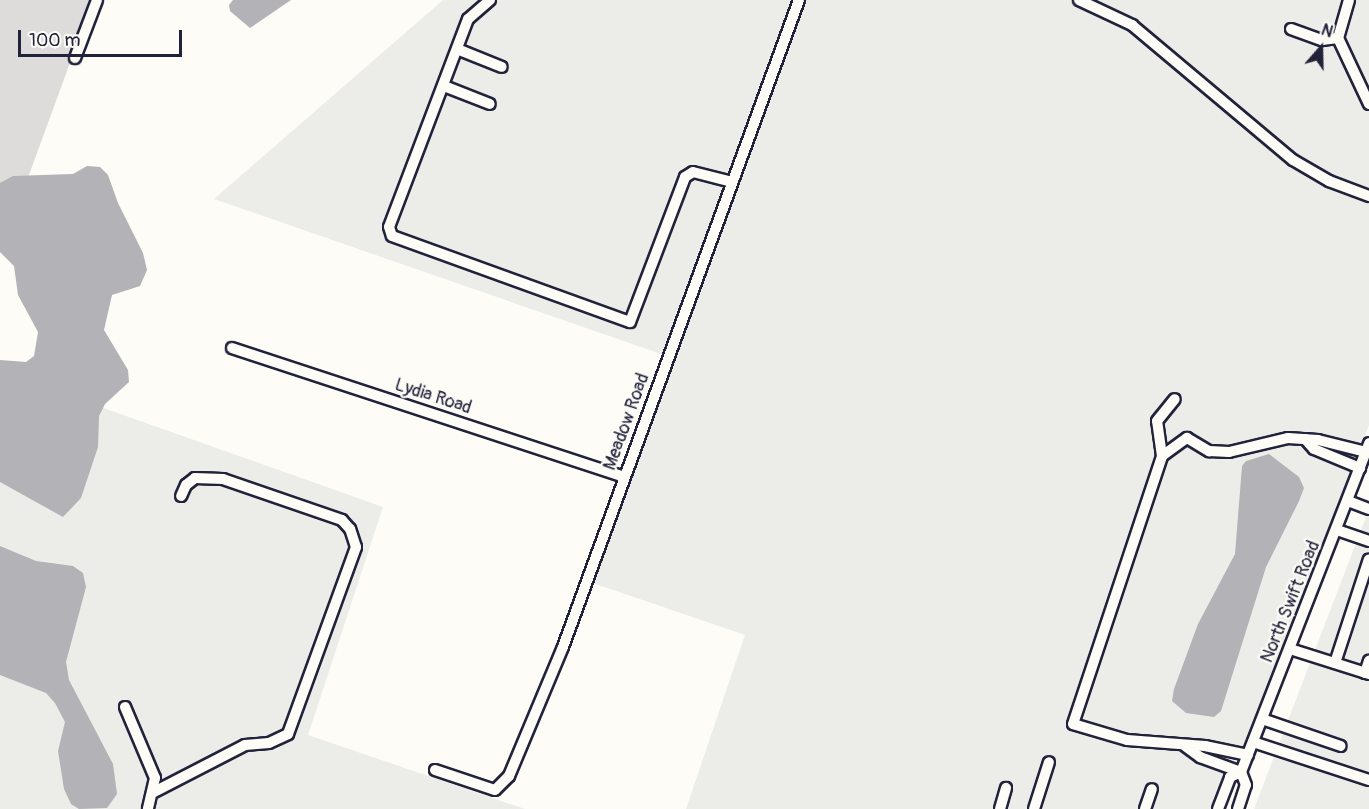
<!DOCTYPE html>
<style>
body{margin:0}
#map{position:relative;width:1369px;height:809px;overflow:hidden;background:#fdfcf7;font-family:Pangolin,sans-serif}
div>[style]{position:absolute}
.built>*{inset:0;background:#ecece9}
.green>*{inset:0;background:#dddcdb}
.water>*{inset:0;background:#b2b2b7}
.roads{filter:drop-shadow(2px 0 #22223b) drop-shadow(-2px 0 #22223b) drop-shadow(0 2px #22223b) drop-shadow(0 -2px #22223b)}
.minor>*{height:10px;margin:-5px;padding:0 5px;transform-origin:5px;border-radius:5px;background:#fdfcf7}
span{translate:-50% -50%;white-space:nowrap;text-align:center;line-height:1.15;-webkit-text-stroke:4.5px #fdfcf7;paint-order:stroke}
.street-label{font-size:18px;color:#22223b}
.north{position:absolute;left:1291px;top:18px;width:60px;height:60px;-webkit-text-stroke:4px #fdfcf7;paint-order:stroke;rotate:20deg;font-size:16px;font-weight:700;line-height:24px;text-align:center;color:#22223b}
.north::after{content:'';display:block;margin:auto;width:21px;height:27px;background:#22223b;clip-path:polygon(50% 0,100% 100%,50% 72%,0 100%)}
.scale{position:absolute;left:18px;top:30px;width:164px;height:27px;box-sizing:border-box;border:3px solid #22223b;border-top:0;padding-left:8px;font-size:18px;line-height:21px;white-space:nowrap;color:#22223b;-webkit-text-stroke:4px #fdfcf7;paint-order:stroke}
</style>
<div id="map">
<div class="built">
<div style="clip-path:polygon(443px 0,1369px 0,1369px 425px,1225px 809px,686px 809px,745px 635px,581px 579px,664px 355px,214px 199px)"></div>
<div style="clip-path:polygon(16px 377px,383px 507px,308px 735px,525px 809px,0 809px,0 392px)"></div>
<div style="clip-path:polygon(1369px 509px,1369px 809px,1254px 809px,1361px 530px)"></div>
</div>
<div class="green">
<div style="clip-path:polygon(0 0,93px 0,0 254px)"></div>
</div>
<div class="water">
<div style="clip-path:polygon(233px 0,291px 0,250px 28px,230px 11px,229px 5px)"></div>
<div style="clip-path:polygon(87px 166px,100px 167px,108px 175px,118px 203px,143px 253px,147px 270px,140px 286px,112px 295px,104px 330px,128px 370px,129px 382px,105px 404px,99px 416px,98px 447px,81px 498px,63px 517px,0 482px,0 360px,26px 362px,34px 356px,38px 332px,18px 295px,14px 266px,0 252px,0 183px,13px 176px,73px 174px)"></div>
<div style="clip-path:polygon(1269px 454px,1299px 477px,1304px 488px,1299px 501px,1266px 567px,1221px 711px,1214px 717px,1186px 713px,1172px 701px,1174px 689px,1198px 624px,1235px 554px,1242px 466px,1246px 461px)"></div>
<div style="clip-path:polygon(0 546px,36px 561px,73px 566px,83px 573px,86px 587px,66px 662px,69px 680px,113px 764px,117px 794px,107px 808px,79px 809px,71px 804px,64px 789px,58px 751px,65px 722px,55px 703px,46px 693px,0 675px)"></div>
</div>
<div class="roads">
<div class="minor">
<div style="left:490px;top:0;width:29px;rotate:139deg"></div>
<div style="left:468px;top:19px;width:222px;rotate:110.8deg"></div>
<div style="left:389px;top:227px;width:9px;rotate:72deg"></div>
<div style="left:392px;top:236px;width:253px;rotate:19.9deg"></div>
<div style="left:630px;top:322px;width:155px;rotate:-69.2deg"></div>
<div style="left:685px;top:177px;width:9px;rotate:-32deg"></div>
<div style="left:693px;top:172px;width:40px;rotate:14.4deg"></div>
<div style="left:1079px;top:0;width:59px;rotate:25.3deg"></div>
<div style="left:1132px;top:25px;width:210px;rotate:40deg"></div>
<div style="left:1293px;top:160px;width:42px;rotate:30.3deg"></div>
<div style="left:1329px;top:181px;width:43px;rotate:20.6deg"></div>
<div style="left:1349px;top:0;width:40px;rotate:106deg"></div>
<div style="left:1338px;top:38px;width:73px;rotate:64.8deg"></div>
<div style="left:1291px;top:29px;width:33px;rotate:20deg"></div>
<div style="left:1322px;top:40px;width:16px;rotate:-7deg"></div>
<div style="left:457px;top:49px;width:48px;rotate:21.8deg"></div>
<div style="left:75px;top:58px;width:62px;rotate:-69.2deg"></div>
<div style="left:444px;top:86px;width:49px;rotate:21.4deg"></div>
<div style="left:232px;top:348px;width:413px;rotate:18.2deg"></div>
<div style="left:1305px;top:439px;width:13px;rotate:48deg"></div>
<div style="left:1314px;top:449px;width:50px;rotate:22.4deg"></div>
<div style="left:1162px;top:456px;width:35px;rotate:-98deg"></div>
<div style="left:1157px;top:421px;width:28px;rotate:-51deg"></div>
<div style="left:1348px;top:501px;width:22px;rotate:21deg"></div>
<div style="left:1337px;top:530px;width:34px;rotate:19deg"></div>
<div style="left:1290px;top:649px;width:83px;rotate:17.6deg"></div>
<div style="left:1335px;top:663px;width:109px;rotate:-71.9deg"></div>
<div style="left:1365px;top:673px;width:13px;rotate:-72deg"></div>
<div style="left:125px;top:707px;width:77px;rotate:67.1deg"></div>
<div style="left:155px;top:778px;width:32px;rotate:103deg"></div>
<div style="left:1262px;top:719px;width:83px;rotate:18.9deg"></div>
<div style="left:1253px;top:742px;width:122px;rotate:18.1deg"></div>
<div style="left:1185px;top:746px;width:19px;rotate:36deg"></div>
<div style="left:1200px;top:757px;width:44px;rotate:20.1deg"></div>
<div style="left:1248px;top:755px;width:44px;rotate:-168.2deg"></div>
<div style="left:1205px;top:746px;width:78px;rotate:-175.6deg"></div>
<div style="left:1127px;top:740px;width:56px;rotate:-163.5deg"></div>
<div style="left:1073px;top:724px;width:282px;rotate:-71.6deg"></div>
<div style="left:1162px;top:456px;width:31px;rotate:-36deg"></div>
<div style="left:1187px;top:438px;width:26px;rotate:31deg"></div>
<div style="left:1209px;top:451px;width:20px;rotate:3deg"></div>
<div style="left:1229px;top:452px;width:61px;rotate:-13.3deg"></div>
<div style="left:1288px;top:438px;width:30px;rotate:4deg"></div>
<div style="left:1318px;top:440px;width:49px;rotate:14deg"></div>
<div style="left:435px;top:770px;width:63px;rotate:18.4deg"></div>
<div style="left:495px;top:790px;width:20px;rotate:-45deg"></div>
<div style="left:509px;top:776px;width:140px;rotate:-67.3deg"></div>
<div style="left:563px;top:647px;width:689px;rotate:-69.96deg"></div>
<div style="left:154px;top:792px;width:102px;rotate:-27.3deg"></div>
<div style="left:245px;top:745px;width:24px;rotate:-5deg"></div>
<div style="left:269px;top:743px;width:21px;rotate:-25deg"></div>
<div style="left:288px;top:734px;width:199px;rotate:-70deg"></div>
<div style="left:356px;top:547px;width:19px;rotate:-108deg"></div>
<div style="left:350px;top:529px;width:12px;rotate:-132deg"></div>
<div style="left:342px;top:520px;width:126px;rotate:-161deg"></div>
<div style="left:223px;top:479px;width:28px;rotate:-178deg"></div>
<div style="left:195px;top:478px;width:11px;rotate:142deg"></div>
<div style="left:186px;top:485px;width:12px;rotate:114deg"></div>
<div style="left:1000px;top:809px;width:22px;rotate:-74deg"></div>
<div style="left:1034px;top:809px;width:49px;rotate:-72.3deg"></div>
<div style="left:1145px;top:809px;width:21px;rotate:-71deg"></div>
<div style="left:1218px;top:809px;width:34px;rotate:-69deg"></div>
<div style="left:1230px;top:777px;width:12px;rotate:-24deg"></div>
<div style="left:1241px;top:772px;width:353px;rotate:-68.7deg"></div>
<div style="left:1238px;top:809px;width:25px;rotate:-72deg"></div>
<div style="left:1246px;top:785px;width:14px;rotate:-111deg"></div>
</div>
</div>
<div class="street-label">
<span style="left:433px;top:397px;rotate:18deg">Lydia Road</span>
<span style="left:627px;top:422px;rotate:-70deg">Meadow Road</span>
<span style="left:1291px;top:602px;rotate:-68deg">North Swift Road</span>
</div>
<div class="north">N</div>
<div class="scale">100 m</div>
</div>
